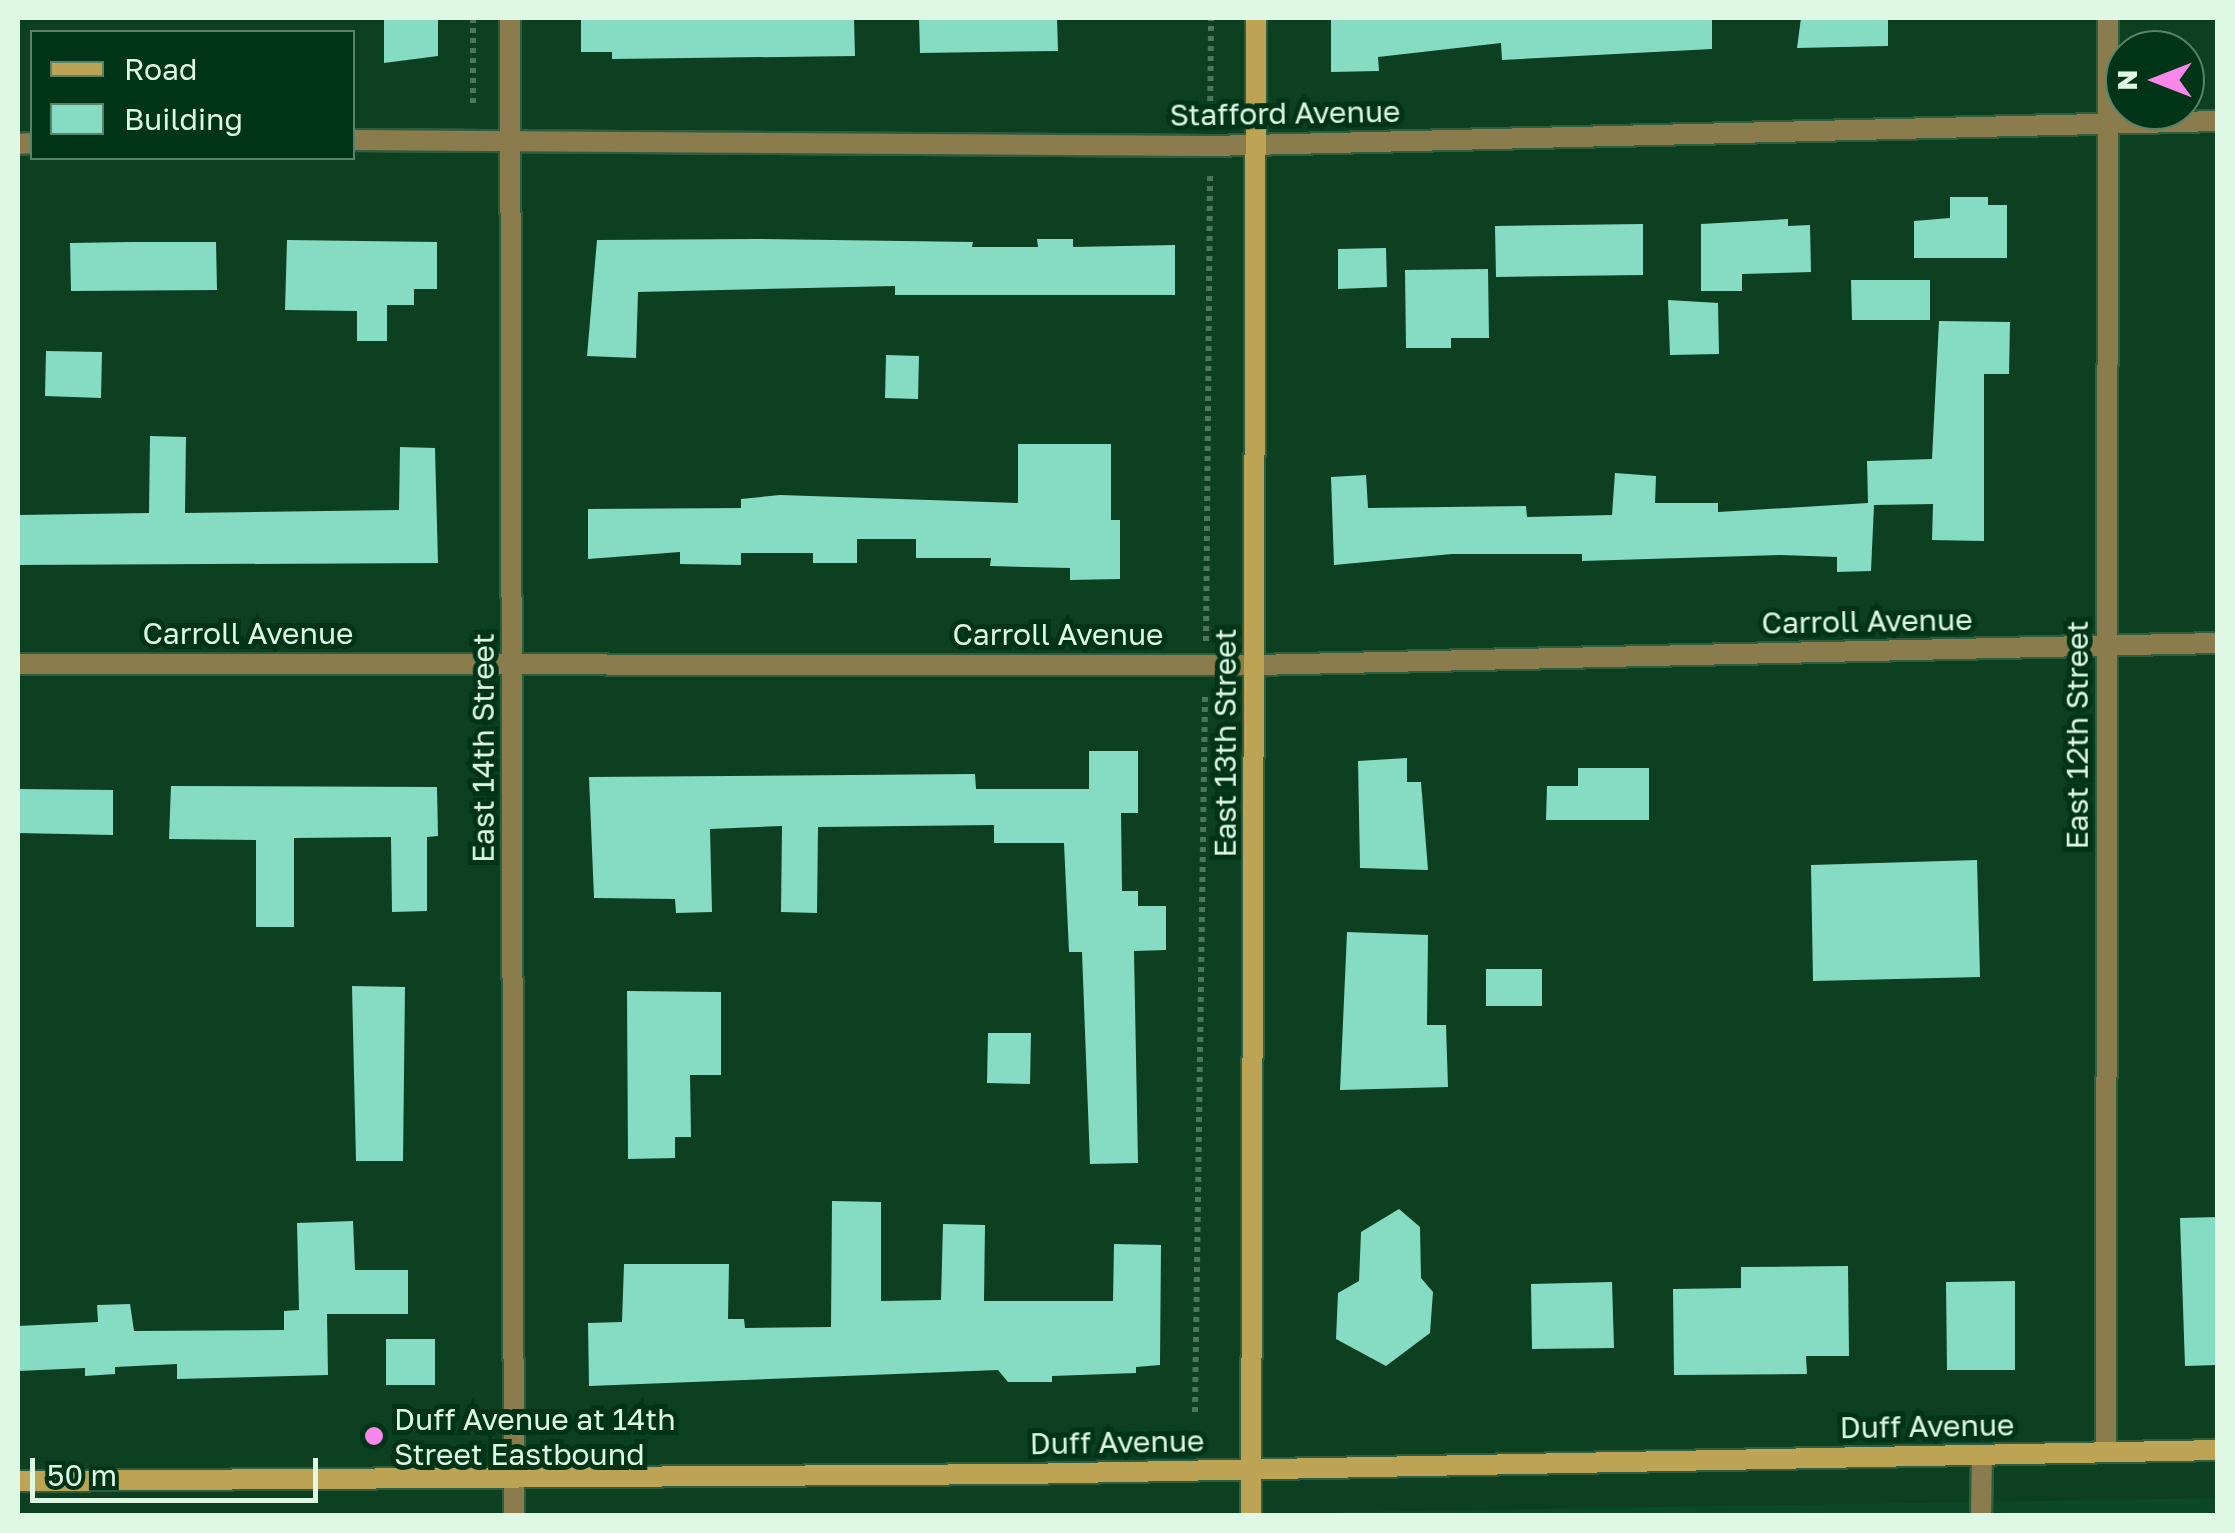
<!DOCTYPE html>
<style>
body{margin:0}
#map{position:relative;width:2235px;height:1533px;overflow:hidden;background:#0d3f21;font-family:"Golos Text",sans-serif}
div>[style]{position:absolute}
.built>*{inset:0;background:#0c4825}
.building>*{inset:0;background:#86dcc2}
.path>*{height:6px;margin-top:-3px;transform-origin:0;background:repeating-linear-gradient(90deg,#4d775d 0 5px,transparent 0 10px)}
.roads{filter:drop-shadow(2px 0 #2f5d40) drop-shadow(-2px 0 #2f5d40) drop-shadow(0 2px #2f5d40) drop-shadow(0 -2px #2f5d40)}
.service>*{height:20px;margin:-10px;padding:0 10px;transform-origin:10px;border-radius:10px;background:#8b7c4d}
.minor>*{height:20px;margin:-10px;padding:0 10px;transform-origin:10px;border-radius:10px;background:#8b7c4d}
.secondary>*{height:20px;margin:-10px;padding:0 10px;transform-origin:10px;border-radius:10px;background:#bda455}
.dots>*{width:28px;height:28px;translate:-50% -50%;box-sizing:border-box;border:5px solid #003417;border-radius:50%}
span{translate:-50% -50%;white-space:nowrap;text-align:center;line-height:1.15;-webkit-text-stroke:10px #003417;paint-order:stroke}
.street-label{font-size:30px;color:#dff8e5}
.poi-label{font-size:30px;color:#dff8e5}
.left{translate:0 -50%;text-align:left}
.frame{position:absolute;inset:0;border:20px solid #dff8e5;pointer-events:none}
.legend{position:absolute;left:30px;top:30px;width:325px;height:130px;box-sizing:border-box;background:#003417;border:2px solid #598269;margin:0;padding:12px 18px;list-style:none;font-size:30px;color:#dff8e5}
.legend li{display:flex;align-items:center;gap:20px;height:50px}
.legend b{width:50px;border:2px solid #598269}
.north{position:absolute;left:2105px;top:30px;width:100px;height:100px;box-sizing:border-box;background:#003417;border:2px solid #598269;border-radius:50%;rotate:270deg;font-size:28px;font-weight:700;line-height:40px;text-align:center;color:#dff8e5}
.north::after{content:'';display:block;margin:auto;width:35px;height:45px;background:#f987e9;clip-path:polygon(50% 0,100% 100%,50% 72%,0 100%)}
.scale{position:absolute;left:30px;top:1458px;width:288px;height:45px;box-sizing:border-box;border:5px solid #dff8e5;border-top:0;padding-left:12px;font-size:30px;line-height:35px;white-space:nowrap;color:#dff8e5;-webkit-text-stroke:8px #003417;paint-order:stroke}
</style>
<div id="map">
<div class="built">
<div style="clip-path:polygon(2218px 1498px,2217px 1516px,1326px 1516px,1337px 1512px)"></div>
</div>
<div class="building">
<div style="clip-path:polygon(384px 18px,438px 18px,438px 56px,384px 63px)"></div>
<div style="clip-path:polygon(581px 18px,854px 18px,855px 56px,612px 59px,612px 52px,581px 52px)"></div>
<div style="clip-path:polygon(919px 18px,1057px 18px,1058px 51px,920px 53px)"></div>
<div style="clip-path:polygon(1331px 18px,1712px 18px,1712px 49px,1502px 60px,1501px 43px,1378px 57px,1379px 71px,1331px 72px)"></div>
<div style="clip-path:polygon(1801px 18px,1888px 18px,1888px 46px,1797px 48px)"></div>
<div style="clip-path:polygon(1950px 197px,1988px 197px,1988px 205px,2007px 205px,2007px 258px,1914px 258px,1914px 221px,1950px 218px)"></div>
<div style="clip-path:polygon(1788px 219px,1788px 226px,1810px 225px,1811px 272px,1742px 274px,1742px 291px,1701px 291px,1701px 224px)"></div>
<div style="clip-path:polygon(1643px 224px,1643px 275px,1496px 277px,1495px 226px)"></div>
<div style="clip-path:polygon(756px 239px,973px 242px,972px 247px,1038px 247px,1037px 239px,1073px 239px,1073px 247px,1175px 245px,1175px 295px,895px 295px,895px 286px,638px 292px,636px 358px,587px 356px,597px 240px)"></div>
<div style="clip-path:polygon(287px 240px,437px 242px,437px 289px,414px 289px,414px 305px,387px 305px,387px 341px,357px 341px,357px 311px,285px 310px)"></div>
<div style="clip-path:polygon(132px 242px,216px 242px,217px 290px,71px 291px,70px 243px)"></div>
<div style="clip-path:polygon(1386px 248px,1387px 287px,1338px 289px,1338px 249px)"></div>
<div style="clip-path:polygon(1488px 269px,1489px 338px,1451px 338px,1451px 348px,1406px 348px,1405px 270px)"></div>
<div style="clip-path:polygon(1851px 280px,1930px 280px,1930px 320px,1852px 320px)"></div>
<div style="clip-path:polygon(1668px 300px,1718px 303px,1719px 354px,1670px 355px)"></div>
<div style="clip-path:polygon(1939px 321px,2010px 322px,2009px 374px,1984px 374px,1984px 541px,1932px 540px,1933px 504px,1874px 505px,1871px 571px,1837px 572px,1837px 557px,1781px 555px,1582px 561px,1582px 554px,1452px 554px,1334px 565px,1331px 477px,1366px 475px,1368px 508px,1526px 506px,1527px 517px,1612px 515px,1615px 473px,1656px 476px,1655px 503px,1718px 503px,1718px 512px,1868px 503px,1867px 461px,1932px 459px)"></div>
<div style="clip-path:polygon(46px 351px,102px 352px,101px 398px,45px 396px)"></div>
<div style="clip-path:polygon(886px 355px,919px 356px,918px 399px,885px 398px)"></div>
<div style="clip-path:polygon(150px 436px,186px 437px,185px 513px,399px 510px,400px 447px,435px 448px,438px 563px,18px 565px,18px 515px,149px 513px)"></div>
<div style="clip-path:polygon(1018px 444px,1111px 444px,1111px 520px,1120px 520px,1120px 579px,1070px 580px,1070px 568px,990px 566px,991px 558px,916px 558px,916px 539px,857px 539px,857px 563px,813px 563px,813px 553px,741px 553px,741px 565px,680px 564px,680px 552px,588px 559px,588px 509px,741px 508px,741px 499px,780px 495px,1018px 503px)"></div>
<div style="clip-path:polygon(1089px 751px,1138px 751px,1138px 813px,1121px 813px,1122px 891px,1138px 891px,1138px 906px,1166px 906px,1166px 950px,1134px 951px,1138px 1163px,1090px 1164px,1082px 952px,1069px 952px,1064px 843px,994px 843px,994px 825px,818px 827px,817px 913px,781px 912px,782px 826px,710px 829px,712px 912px,676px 913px,675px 899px,594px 898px,589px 777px,975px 774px,976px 789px,1089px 789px)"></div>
<div style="clip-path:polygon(1407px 758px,1407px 782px,1421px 782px,1428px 870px,1360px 868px,1358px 761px)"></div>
<div style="clip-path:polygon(1578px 768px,1649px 768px,1649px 820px,1546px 820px,1547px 786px,1578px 786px)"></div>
<div style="clip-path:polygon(171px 786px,437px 787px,438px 836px,427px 837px,427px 911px,392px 912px,391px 837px,294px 838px,294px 927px,256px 927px,256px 840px,169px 839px)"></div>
<div style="clip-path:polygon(18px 789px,113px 790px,113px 835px,18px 833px)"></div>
<div style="clip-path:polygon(1977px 860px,1980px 977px,1813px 981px,1811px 865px)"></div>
<div style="clip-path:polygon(1347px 932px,1428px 935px,1427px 1025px,1446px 1025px,1448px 1087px,1340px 1090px)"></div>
<div style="clip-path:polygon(1486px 969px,1542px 969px,1542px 1006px,1486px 1006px)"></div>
<div style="clip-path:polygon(352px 986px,405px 987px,403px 1161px,356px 1161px)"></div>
<div style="clip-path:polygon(627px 991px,721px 992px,721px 1075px,690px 1075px,691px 1137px,675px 1137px,675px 1158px,628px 1159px)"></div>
<div style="clip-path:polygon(988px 1033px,1031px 1033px,1030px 1084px,987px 1083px)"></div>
<div style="clip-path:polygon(832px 1201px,881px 1202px,881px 1301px,941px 1300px,943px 1224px,985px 1225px,984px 1301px,1113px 1301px,1114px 1244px,1161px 1245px,1160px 1365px,1136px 1367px,1136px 1373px,1052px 1376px,1052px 1382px,1008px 1382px,998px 1370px,589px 1386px,588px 1323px,622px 1322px,624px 1264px,729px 1264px,728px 1319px,744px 1319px,745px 1328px,831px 1327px)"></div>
<div style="clip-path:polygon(1399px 1209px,1420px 1227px,1421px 1278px,1433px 1292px,1430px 1333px,1386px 1366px,1336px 1339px,1338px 1293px,1359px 1281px,1361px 1232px)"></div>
<div style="clip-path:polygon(2218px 1217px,2218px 1365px,2185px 1366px,2180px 1218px)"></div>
<div style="clip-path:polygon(353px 1221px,355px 1270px,408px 1270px,408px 1314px,327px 1314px,328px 1375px,177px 1379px,177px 1364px,115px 1367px,115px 1374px,85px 1376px,85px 1368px,18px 1371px,18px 1326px,98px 1322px,97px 1305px,130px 1304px,134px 1331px,284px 1330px,284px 1311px,299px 1310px,297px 1223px)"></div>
<div style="clip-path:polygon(1848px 1266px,1849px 1356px,1806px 1356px,1807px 1374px,1674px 1375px,1673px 1289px,1741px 1288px,1741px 1267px)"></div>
<div style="clip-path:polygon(2015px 1281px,2015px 1370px,1947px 1370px,1946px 1282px)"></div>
<div style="clip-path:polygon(1612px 1282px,1614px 1348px,1532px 1349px,1531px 1284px)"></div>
<div style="clip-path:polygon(386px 1339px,435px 1339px,435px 1385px,386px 1385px)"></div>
</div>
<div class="path">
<div style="left:473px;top:18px;width:89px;rotate:90deg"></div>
<div style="left:1210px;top:121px;width:103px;rotate:-89.4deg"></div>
<div style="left:1206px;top:641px;width:468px;rotate:-89.5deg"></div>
<div style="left:1195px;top:1412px;width:719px;rotate:-89.2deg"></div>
</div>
<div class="roads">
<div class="service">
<div style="left:1981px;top:1516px;width:61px;rotate:-89.1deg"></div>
</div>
<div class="minor">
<div style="left:510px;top:18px;width:1498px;rotate:89.85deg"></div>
<div style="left:352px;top:140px;width:858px;rotate:0.4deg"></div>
<div style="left:1210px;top:146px;width:1008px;rotate:-1.42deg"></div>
<div style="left:18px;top:144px;width:14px;rotate:-4deg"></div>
<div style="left:18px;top:664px;width:1237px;rotate:0.05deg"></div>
<div style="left:1255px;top:665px;width:963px;rotate:-1.31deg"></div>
<div style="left:2106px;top:1452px;width:1434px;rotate:-89.92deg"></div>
</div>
<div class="secondary">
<div style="left:18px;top:1481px;width:1006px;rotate:-0.4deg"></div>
<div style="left:1024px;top:1474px;width:1194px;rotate:-1.15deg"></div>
<div style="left:1251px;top:1516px;width:1498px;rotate:-89.81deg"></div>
</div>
</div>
<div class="dots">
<div style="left:374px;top:1436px;background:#f987e9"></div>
</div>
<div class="street-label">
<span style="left:1285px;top:113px;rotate:-1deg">Stafford Avenue</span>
<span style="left:1867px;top:621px;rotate:-1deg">Carroll Avenue</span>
<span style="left:248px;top:633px">Carroll Avenue</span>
<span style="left:1058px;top:634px">Carroll Avenue</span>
<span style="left:2077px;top:735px;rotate:-90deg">East 12th Street</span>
<span style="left:1225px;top:743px;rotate:-90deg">East 13th Street</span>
<span style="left:483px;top:748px;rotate:-90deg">East 14th Street</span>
<span style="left:1927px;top:1426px;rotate:-1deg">Duff Avenue</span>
<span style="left:1117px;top:1442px;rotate:-1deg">Duff Avenue</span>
</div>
<div class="poi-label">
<span class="left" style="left:394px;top:1436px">Duff Avenue at 14th<br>Street Eastbound</span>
</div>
<div class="frame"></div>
<ul class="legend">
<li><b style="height:12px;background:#bda455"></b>Road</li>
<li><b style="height:28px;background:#86dcc2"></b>Building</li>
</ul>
<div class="north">N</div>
<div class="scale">50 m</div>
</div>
